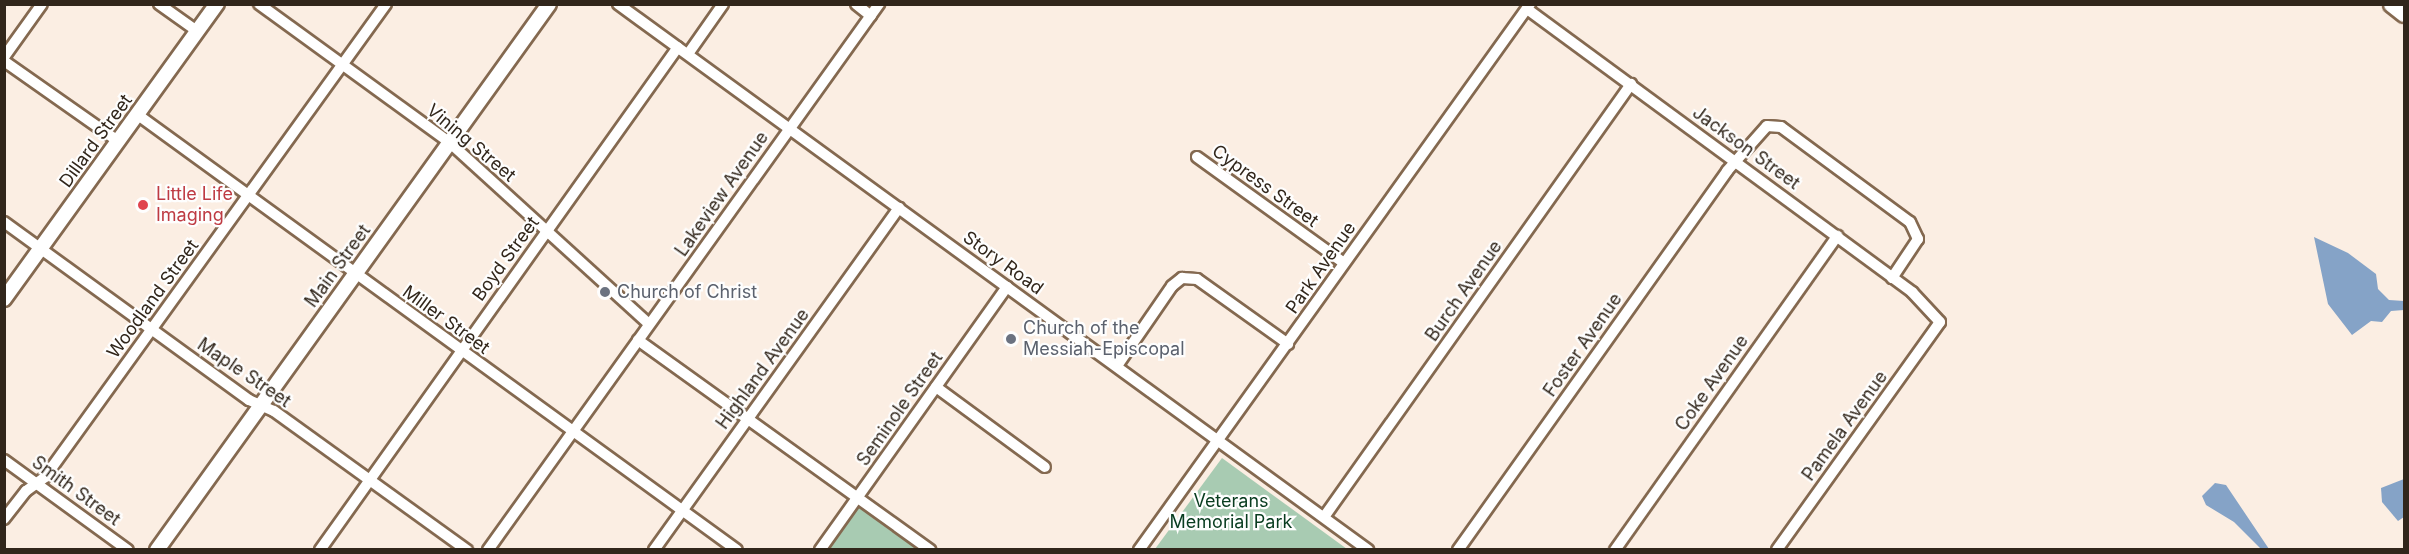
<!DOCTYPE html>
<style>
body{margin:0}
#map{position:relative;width:2409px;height:554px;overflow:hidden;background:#fbeee3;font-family:Inter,sans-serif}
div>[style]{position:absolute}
.green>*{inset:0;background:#a8cbb2}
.water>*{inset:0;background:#85a3c7}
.roads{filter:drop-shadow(2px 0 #846950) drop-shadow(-2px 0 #846950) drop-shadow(0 2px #846950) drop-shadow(0 -2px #846950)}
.minor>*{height:10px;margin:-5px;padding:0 5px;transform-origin:5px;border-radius:5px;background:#fff}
.major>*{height:14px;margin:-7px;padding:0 7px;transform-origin:7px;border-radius:7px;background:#fff}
.highway>*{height:15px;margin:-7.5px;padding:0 7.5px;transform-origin:7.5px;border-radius:7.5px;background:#fff}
.dots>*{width:16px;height:16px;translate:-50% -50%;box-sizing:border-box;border:3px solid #fefefe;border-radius:50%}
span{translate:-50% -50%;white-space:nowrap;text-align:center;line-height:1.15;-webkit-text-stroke:4.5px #fefefe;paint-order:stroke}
.street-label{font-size:18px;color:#31261b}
.health-label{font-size:18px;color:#be3a42}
.left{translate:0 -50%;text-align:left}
.worship-label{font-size:18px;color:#5b616d}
.park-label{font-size:18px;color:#083c1f}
.frame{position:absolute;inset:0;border:6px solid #31261b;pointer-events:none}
</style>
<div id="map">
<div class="green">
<div style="clip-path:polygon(1222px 458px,1347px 549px,1155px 549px)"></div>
<div style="clip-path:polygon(859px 505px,920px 549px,827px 550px)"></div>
</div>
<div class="water">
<div style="clip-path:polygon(2314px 237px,2348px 253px,2376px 274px,2378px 289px,2389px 300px,2404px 301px,2404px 310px,2391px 311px,2382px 322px,2371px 321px,2352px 335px,2328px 304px)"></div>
<div style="clip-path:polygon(2404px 479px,2404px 517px,2398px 521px,2382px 502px,2381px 488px)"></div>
<div style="clip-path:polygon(2215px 483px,2226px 485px,2269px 549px,2261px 549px,2234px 522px,2206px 505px,2202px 496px)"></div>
</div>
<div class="roads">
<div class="minor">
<div style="left:159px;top:4px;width:47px;rotate:35.4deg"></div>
<div style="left:259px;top:4px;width:235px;rotate:36deg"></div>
<div style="left:449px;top:142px;width:270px;rotate:42.3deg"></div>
<div style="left:618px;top:4px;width:928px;rotate:36.05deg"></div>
<div style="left:856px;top:4px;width:19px;rotate:39deg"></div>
<div style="left:1527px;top:9px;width:478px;rotate:36.3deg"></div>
<div style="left:1912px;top:292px;width:41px;rotate:47deg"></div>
<div style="left:1940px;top:322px;width:280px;rotate:125.6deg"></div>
<div style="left:688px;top:54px;width:61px;rotate:-55deg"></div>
<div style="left:4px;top:57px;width:65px;rotate:-54.4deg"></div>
<div style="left:4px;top:61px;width:139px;rotate:35.1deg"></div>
<div style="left:138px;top:115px;width:740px;rotate:35.99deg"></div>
<div style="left:1197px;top:157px;width:181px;rotate:35.8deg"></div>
<div style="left:4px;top:222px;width:303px;rotate:36deg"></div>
<div style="left:249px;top:400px;width:27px;rotate:24deg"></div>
<div style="left:274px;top:411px;width:238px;rotate:35.8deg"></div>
<div style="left:638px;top:340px;width:360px;rotate:35.7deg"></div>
<div style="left:1117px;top:366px;width:97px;rotate:-55.5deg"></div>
<div style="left:1172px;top:286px;width:13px;rotate:-39deg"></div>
<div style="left:1182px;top:278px;width:15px;rotate:4deg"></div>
<div style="left:1197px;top:279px;width:112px;rotate:35.5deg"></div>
<div style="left:936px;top:387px;width:135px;rotate:36.3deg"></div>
<div style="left:4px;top:460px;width:153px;rotate:36deg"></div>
<div style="left:1324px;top:517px;width:531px;rotate:-54.66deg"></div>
<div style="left:4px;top:519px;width:36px;rotate:-52deg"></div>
<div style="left:26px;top:491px;width:24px;rotate:-36deg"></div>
<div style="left:45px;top:477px;width:583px;rotate:-54.21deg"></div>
<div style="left:320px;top:550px;width:617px;rotate:-54.56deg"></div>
<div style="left:488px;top:550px;width:672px;rotate:-54.39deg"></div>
<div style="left:654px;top:550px;width:421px;rotate:-54.4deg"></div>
<div style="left:820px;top:550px;width:323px;rotate:-54.6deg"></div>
<div style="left:1139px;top:550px;width:672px;rotate:-54.39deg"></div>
<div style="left:1458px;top:550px;width:465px;rotate:-54.6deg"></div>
<div style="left:1727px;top:171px;width:60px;rotate:-48.4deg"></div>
<div style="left:1767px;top:126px;width:14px;rotate:4deg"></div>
<div style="left:1781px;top:127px;width:160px;rotate:36.4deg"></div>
<div style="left:1910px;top:222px;width:19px;rotate:65deg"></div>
<div style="left:1918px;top:239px;width:47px;rotate:123.7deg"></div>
<div style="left:1615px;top:550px;width:385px;rotate:-54.7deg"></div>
</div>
<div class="major">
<div style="left:4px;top:299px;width:364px;rotate:-54.2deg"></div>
<div style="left:157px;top:550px;width:672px;rotate:-54.32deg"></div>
</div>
<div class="highway">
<div style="left:2391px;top:4px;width:16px;rotate:38deg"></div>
</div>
</div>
<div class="dots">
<div style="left:143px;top:205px;background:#e0444e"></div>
<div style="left:605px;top:292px;background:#6b7280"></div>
<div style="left:1011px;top:339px;background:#6b7280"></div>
</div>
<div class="street-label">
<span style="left:96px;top:141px;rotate:-54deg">Dillard Street</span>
<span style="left:471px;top:143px;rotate:40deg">Vining Street</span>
<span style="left:1746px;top:148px;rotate:36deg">Jackson Street</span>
<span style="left:1265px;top:186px;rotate:36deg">Cypress Street</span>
<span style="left:722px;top:194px;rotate:-55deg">Lakeview Avenue</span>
<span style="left:506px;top:259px;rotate:-54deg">Boyd Street</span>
<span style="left:1003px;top:263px;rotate:36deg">Story Road</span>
<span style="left:338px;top:266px;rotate:-54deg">Main Street</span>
<span style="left:1321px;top:268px;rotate:-55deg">Park Avenue</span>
<span style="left:1464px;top:291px;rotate:-55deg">Burch Avenue</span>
<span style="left:153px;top:299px;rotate:-54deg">Woodland Street</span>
<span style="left:446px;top:320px;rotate:36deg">Miller Street</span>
<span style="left:1583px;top:345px;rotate:-55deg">Foster Avenue</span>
<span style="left:763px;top:369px;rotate:-54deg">Highland Avenue</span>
<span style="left:244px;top:373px;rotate:34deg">Maple Street</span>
<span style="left:1712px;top:383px;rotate:-55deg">Coke Avenue</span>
<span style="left:900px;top:409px;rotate:-55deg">Seminole Street</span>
<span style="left:1845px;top:426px;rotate:-54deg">Pamela Avenue</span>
<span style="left:76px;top:491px;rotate:36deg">Smith Street</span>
</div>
<div class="health-label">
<span class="left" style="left:156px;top:205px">Little Life<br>Imaging</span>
</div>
<div class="worship-label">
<span class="left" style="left:617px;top:292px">Church of Christ</span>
<span class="left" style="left:1023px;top:339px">Church of the<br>Messiah-Episcopal</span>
</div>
<div class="park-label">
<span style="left:1231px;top:512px">Veterans<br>Memorial Park</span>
</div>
<div class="frame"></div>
</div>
